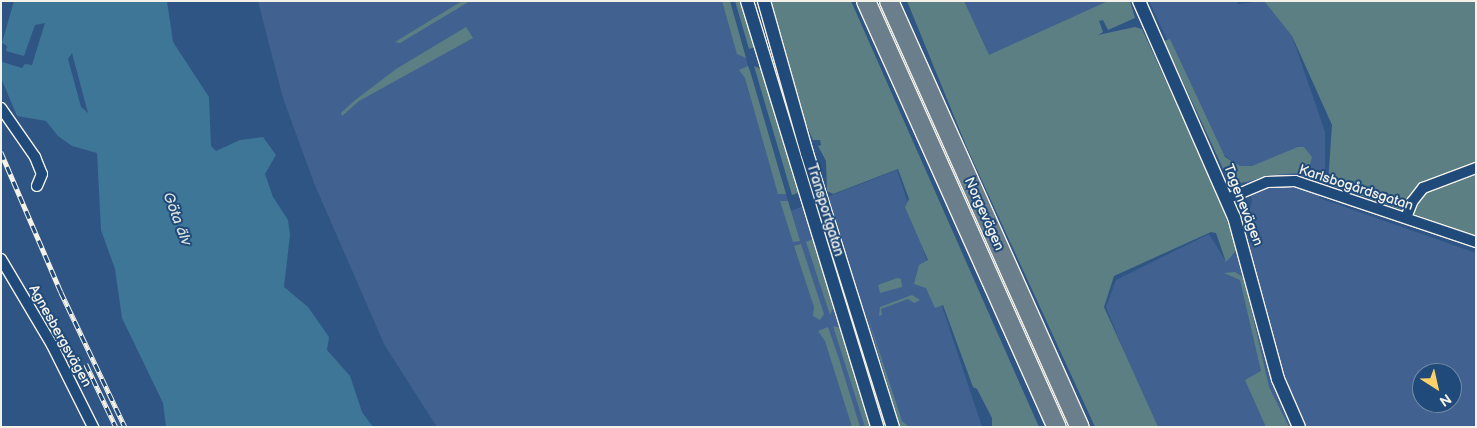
<!DOCTYPE html>
<meta charset="utf-8">
<style>
body{margin:0}
#map{position:relative;width:1477px;height:428px;overflow:hidden;background:#2f5585;font-family:"Balsamiq Sans",sans-serif}
div>[style]{position:absolute}
.built>*{inset:0;background:#416290}
.green>*{inset:0;background:#5c7f84}
.water>*{inset:0;background:#3e7697}
.roads{filter:drop-shadow(1px 0 #f4f1e8) drop-shadow(-1px 0 #f4f1e8) drop-shadow(0 1px #f4f1e8) drop-shadow(0 -1px #f4f1e8)}
.minor>*{height:10px;margin:-5px;padding:0 5px;transform-origin:5px;border-radius:5px;background:#1f4a7a}
.tertiary>*{height:12px;margin:-6px;padding:0 6px;transform-origin:6px;border-radius:6px;background:#1f4a7a}
.motorway>*{height:18px;margin:-9px;padding:0 9px;transform-origin:9px;border-radius:9px;background:#6b7e8b}
.rail>*{height:4.5px;margin-top:-2.25px;transform-origin:0;background:repeating-linear-gradient(90deg,#1f4a7a 0 8px,#f4f1e8 0 16px);box-sizing:border-box;border-block:1px solid #f4f1e8}
span{translate:-50% -50%;white-space:nowrap;text-align:center;line-height:1.15;-webkit-text-stroke:4px #1f4a7a;paint-order:stroke}
.street-label{font-size:14px;color:#f4f1e8}
.water-label{font-size:15px;color:#d9dfdc;font-style:italic}
.frame{position:absolute;inset:0;border:2px solid #f4f1e8;pointer-events:none}
.north{position:absolute;left:1412px;top:363px;width:50px;height:50px;box-sizing:border-box;background:#1f4a7a;border:1px solid #748da6;border-radius:50%;rotate:145deg;font-size:14px;font-weight:700;line-height:20px;text-align:center;color:#f4f1e8}
.north::after{content:'';display:block;margin:auto;width:18px;height:22px;background:#ffd166;clip-path:polygon(50% 0,100% 100%,50% 72%,0 100%)}
</style>
<div id="map">
<div class="built">
<div style="clip-path:polygon(258px 1px,729px 1px,791px 211px,897px 170px,982px 427px,437px 427px,385px 346px,314px 183px,283px 98px)"></div>
<div style="clip-path:polygon(959px 1px,1111px 1px,986px 60px)"></div>
<div style="clip-path:polygon(evenodd,1149px 1px,1236px 1px,1238px 4px,1264px 1px,1292px 36px,1325px 132px,1325px 183px,1319px 198px,1476px 253px,1476px 427px,1154px 427px,1106px 307px,1116px 280px,1209px 234px,1225px 260px,1253px 242px,1247px 221px,1252px 200px,1241px 167px,1220px 152px,1149px 1px,1422px 373px,1452px 373px,1452px 403px,1422px 403px,1422px 373px)"></div>
</div>
<div class="green">
<div style="clip-path:polygon(462px 1px,470px 1px,400px 43px,395px 42px)"></div>
<div style="clip-path:polygon(722px 1px,730px 1px,746px 58px,737px 54px)"></div>
<div style="clip-path:polygon(735px 1px,742px 1px,755px 47px,749px 49px)"></div>
<div style="clip-path:polygon(768px 1px,851px 1px,1039px 427px,992px 427px,992px 418px,977px 389px,973px 387px,943px 305px,935px 308px,926px 288px,914px 284px,919px 265px,928px 260px,905px 207px,909px 199px,898px 169px,833px 194px,827px 191px,826px 161px,818px 146px,821px 145px,820px 140px,813px 140px,803px 117px)"></div>
<div style="clip-path:polygon(907px 1px,964px 1px,989px 55px,1108px 1px,1130px 1px,1135px 18px,1108px 30px,1103px 20px,1099px 21px,1103px 32px,1098px 35px,1135px 27px,1142px 29px,1218px 195px,1237px 250px,1226px 262px,1216px 233px,1211px 232px,1114px 276px,1104px 307px,1158px 427px,1095px 427px,967px 148px)"></div>
<div style="clip-path:polygon(1264px 1px,1476px 1px,1476px 236px,1328px 184px,1332px 125px,1292px 36px)"></div>
<div style="clip-path:polygon(466px 27px,473px 38px,359px 101px,342px 116px,341px 113px,354px 101px,396px 69px)"></div>
<div style="clip-path:polygon(1170px 39px,1225px 157px,1240px 166px,1252px 166px,1298px 147px,1304px 147px,1312px 157px,1308px 172px,1273px 175px,1241px 183px,1233px 182px,1226px 175px,1164px 41px)"></div>
<div style="clip-path:polygon(748px 66px,750px 71px,786px 194px,778px 194px,745px 78px,739px 70px)"></div>
<div style="clip-path:polygon(754px 66px,761px 69px,768px 84px,766px 87px,798px 193px,792px 195px)"></div>
<div style="clip-path:polygon(780px 201px,788px 201px,800px 241px,793px 242px)"></div>
<div style="clip-path:polygon(813px 239px,834px 306px,830px 315px,806px 242px)"></div>
<div style="clip-path:polygon(801px 244px,824px 314px,820px 320px,813px 316px,814px 307px,794px 246px)"></div>
<div style="clip-path:polygon(1235px 272px,1244px 278px,1269px 387px,1289px 427px,1266px 427px,1245px 380px,1261px 371px,1240px 280px,1224px 273px)"></div>
<div style="clip-path:polygon(897px 278px,901px 279px,902px 287px,880px 293px,878px 285px)"></div>
<div style="clip-path:polygon(912px 295px,920px 300px,914px 303px,908px 299px,881px 309px,882px 315px,879px 316px,880px 307px)"></div>
<div style="clip-path:polygon(867px 314px,902px 421px,909px 427px,900px 427px)"></div>
<div style="clip-path:polygon(833px 326px,841px 328px,873px 427px,865px 427px)"></div>
<div style="clip-path:polygon(856px 326px,888px 427px,882px 427px,851px 328px)"></div>
<div style="clip-path:polygon(828px 327px,839px 359px,860px 427px,852px 427px,825px 341px,818px 331px)"></div>
</div>
<div class="water">
<div style="clip-path:polygon(evenodd,14px 1px,167px 1px,173px 42px,209px 97px,211px 146px,216px 151px,240px 140px,263px 137px,276px 155px,265px 174px,273px 197px,288px 220px,290px 235px,284px 287px,308px 307px,329px 337px,327px 350px,350px 376px,362px 412px,373px 427px,166px 427px,163px 403px,122px 318px,115px 269px,101px 230px,97px 153px,72px 146px,58px 136px,46px 121px,17px 116px,1px 78px,2px 62px,22px 68px,25px 64px,32px 65px,45px 23px,35px 25px,24px 56px,6px 51px,7px 46px,2px 43px,14px 1px,72px 53px,88px 113px,81px 107px,68px 59px,72px 53px)"></div>
</div>
<div class="roads">
<div class="minor">
<div style="left:1px;top:108px;width:60px;rotate:55.2deg"></div>
<div style="left:35px;top:157px;width:18px;rotate:68deg"></div>
<div style="left:42px;top:174px;width:13px;rotate:113deg"></div>
<div style="left:1227px;top:199px;width:43px;rotate:-23deg"></div>
<div style="left:1267px;top:182px;width:28px;rotate:-2deg"></div>
<div style="left:1295px;top:181px;width:191px;rotate:18.6deg"></div>
<div style="left:1406px;top:218px;width:17px;rotate:-69deg"></div>
<div style="left:1412px;top:202px;width:18px;rotate:-52deg"></div>
<div style="left:1423px;top:188px;width:57px;rotate:-20.7deg"></div>
<div style="left:1px;top:259px;width:100px;rotate:59.3deg"></div>
<div style="left:52px;top:345px;width:92px;rotate:63.4deg"></div>
</div>
<div class="tertiary">
<div style="left:747px;top:1px;width:445px;rotate:73deg"></div>
<div style="left:764px;top:1px;width:158px;rotate:74.2deg"></div>
<div style="left:807px;top:153px;width:287px;rotate:72.6deg"></div>
<div style="left:1139px;top:1px;width:236px;rotate:66.3deg"></div>
<div style="left:1234px;top:217px;width:168px;rotate:74.8deg"></div>
<div style="left:1278px;top:379px;width:52px;rotate:66.4deg"></div>
</div>
<div class="motorway">
<div style="left:866px;top:1px;width:467px;rotate:65.9deg"></div>
<div style="left:889px;top:1px;width:467px;rotate:65.9deg"></div>
</div>
</div>
<div class="rail">
<div style="left:1px;top:152px;width:152px;rotate:66.8deg"></div>
<div style="left:61px;top:292px;width:149px;rotate:64.6deg"></div>
<div style="left:86px;top:364px;width:70px;rotate:64.5deg"></div>
</div>
<div class="street-label">
<span style="left:1356px;top:188px;rotate:18deg">Karlsbogårdsgatan</span>
<span style="left:1243px;top:205px;rotate:69deg">Tagenevägen</span>
<span style="left:825px;top:210px;rotate:73deg">Transportgatan</span>
<span style="left:984px;top:214px;rotate:66deg">Norgevägen</span>
<span style="left:60px;top:336px;rotate:61deg">Agnesbergsvägen</span>
</div>
<div class="water-label">
<span style="left:177px;top:219px;rotate:69deg">Göta älv</span>
</div>
<div class="frame"></div>
<div class="north">N</div>
</div>
